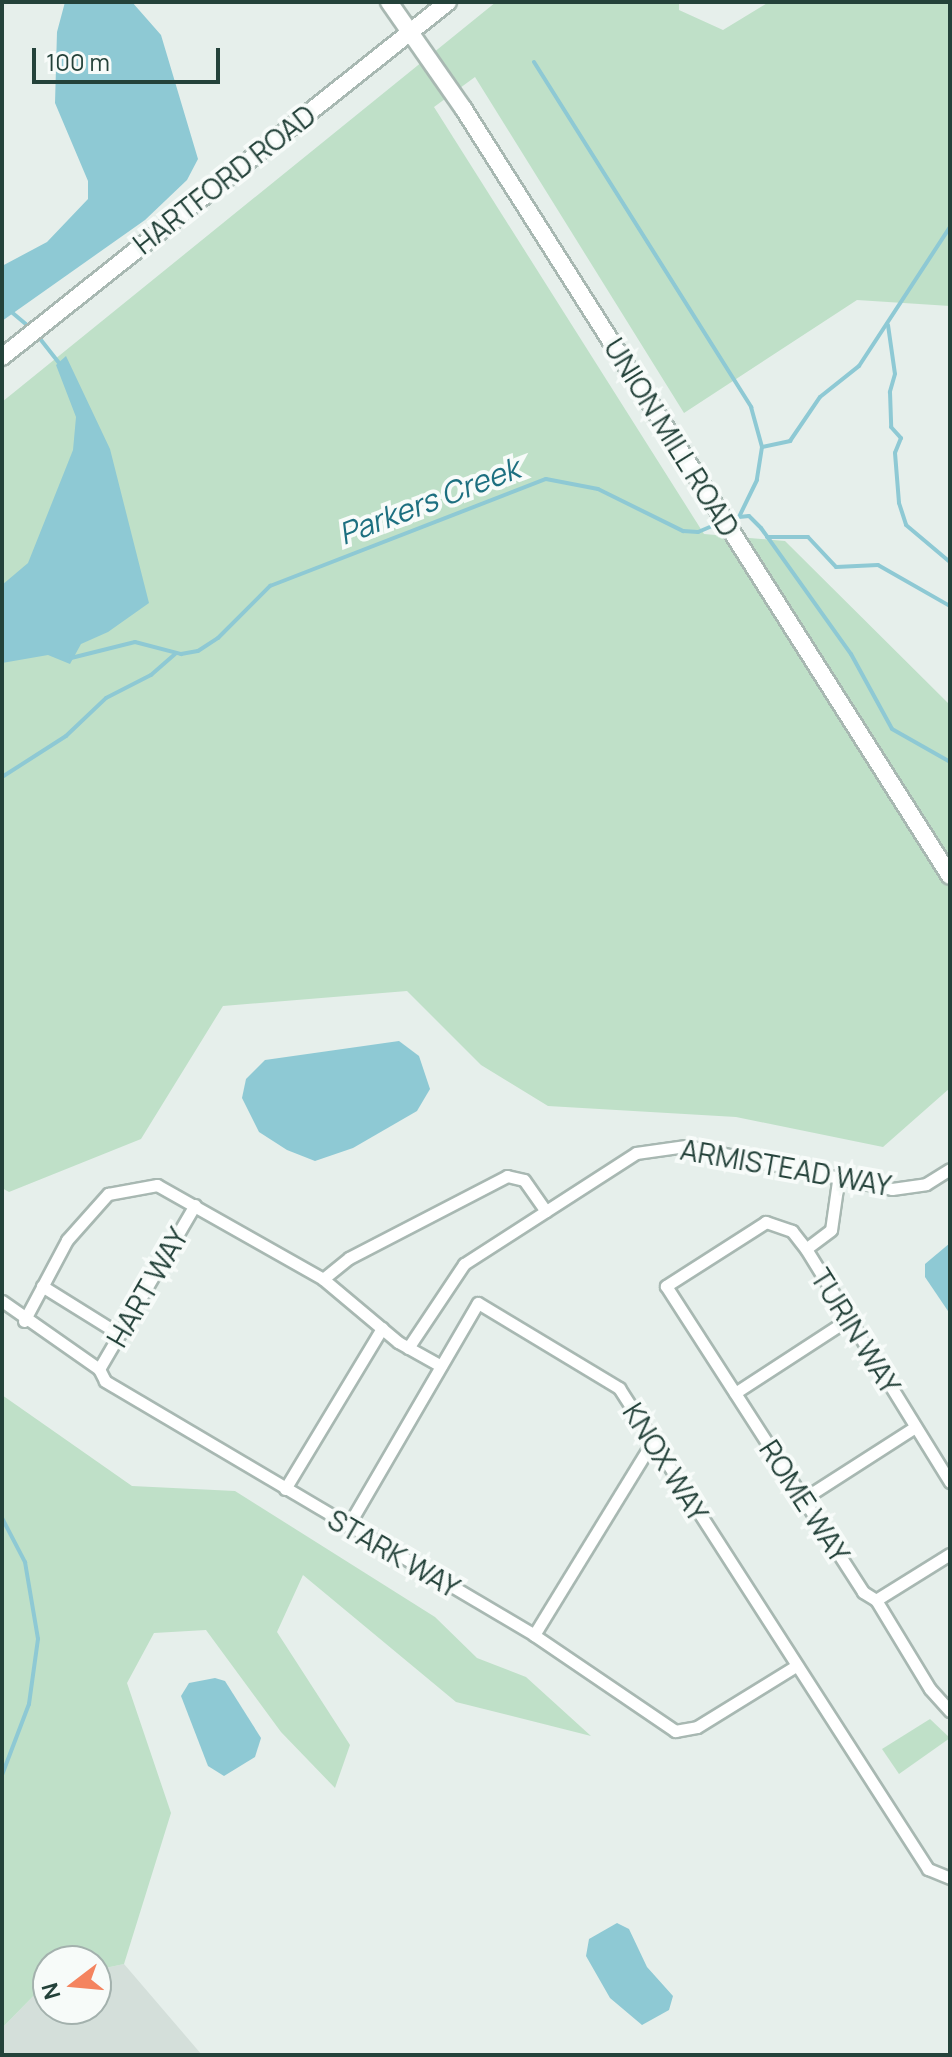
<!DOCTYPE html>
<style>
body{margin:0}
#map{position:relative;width:952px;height:2057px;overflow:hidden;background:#e6efeb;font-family:Manrope,sans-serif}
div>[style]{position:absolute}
.built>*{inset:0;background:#d4dfda}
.green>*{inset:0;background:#bfe0c8}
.water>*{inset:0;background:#8ec9d4}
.stream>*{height:4px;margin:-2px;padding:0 2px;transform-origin:2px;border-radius:2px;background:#8ec9d4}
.roads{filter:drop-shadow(2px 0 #a8b8b2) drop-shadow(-2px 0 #a8b8b2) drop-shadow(0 2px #a8b8b2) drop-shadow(0 -2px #a8b8b2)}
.street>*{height:11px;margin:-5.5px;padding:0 5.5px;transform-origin:5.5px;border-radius:5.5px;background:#fff}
.secondary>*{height:16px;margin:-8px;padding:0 8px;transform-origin:8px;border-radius:8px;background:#fff}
span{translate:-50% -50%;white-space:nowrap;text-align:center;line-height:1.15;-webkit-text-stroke:8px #f7fbf9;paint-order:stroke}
.street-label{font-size:28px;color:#24423a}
.water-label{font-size:30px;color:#1c6f80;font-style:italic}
.frame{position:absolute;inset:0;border:4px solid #24423a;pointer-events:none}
.north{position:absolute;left:32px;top:1945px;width:80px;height:80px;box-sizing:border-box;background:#f7fbf9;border:2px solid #a3b1ad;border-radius:50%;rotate:254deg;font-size:22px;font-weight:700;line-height:32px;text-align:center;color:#24423a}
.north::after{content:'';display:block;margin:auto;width:28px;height:36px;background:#f4845f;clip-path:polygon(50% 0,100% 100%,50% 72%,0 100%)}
.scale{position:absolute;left:32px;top:48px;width:188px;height:36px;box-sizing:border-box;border:4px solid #24423a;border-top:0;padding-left:10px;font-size:24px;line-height:28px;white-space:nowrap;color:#24423a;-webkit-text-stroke:6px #f7fbf9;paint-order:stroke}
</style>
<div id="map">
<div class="built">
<div style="clip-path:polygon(124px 1964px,202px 2055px,2px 2055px,2px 2028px,48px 1981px,48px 2009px,96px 2009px,96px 1970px)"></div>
</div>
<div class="green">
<div style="clip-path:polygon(496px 2px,679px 2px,679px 10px,723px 30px,769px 2px,950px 2px,950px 306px,857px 300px,684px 413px,475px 77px,434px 107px,704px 534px,785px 541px,950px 705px,950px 1088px,883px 1147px,736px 1117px,548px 1106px,481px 1065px,407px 991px,223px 1006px,141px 1139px,9px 1192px,2px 1188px,2px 402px)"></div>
<div style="clip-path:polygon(2px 1395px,132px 1486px,235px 1491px,435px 1617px,477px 1658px,526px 1677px,591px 1736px,456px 1702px,303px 1575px,277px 1632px,350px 1745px,335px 1788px,281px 1732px,206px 1630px,154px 1633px,127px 1683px,171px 1813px,124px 1964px,96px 1970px,96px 1961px,48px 1961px,48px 1981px,2px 2028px)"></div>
<div style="clip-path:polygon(930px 1719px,950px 1738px,899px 1774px,882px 1749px)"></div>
</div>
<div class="water">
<div style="clip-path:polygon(65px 2px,132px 2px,161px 35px,198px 159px,187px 180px,145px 220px,2px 321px,2px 266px,47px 242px,88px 199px,88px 181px,55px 103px,57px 32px)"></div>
<div style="clip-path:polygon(66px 356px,110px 449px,149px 603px,108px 632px,81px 644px,70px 664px,48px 655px,2px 663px,2px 585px,28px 563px,73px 450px,76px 417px,56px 365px)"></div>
<div style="clip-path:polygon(399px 1041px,419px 1056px,430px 1089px,417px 1111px,353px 1148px,315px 1161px,287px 1150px,259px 1132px,242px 1098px,246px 1079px,265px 1060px)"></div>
<div style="clip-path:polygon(950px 1243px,950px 1314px,925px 1277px,925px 1264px)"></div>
<div style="clip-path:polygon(215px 1678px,225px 1681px,261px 1738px,255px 1757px,224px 1776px,208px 1766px,181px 1696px,189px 1683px)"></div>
<div style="clip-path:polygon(617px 1923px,629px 1929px,647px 1967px,673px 1996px,669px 2010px,642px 2025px,610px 1998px,586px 1956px,589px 1939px)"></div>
</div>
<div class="stream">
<div style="left:534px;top:62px;width:408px;rotate:57.8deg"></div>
<div style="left:751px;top:407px;width:41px;rotate:74.6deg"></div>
<div style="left:762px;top:447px;width:33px;rotate:99deg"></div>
<div style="left:757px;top:480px;width:39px;rotate:116deg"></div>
<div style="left:2px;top:304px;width:31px;rotate:40deg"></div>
<div style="left:888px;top:325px;width:49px;rotate:81.9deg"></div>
<div style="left:895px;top:374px;width:19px;rotate:106deg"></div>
<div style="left:890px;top:392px;width:35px;rotate:88deg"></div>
<div style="left:891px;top:427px;width:15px;rotate:48deg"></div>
<div style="left:901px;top:438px;width:16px;rotate:112deg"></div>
<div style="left:895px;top:453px;width:50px;rotate:85.4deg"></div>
<div style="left:899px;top:503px;width:23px;rotate:72deg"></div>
<div style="left:906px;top:525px;width:57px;rotate:40.1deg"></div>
<div style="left:41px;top:340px;width:29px;rotate:52deg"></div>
<div style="left:762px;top:447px;width:29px;rotate:-12deg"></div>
<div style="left:790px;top:441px;width:53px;rotate:-55.7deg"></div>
<div style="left:820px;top:397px;width:50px;rotate:-38.5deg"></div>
<div style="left:859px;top:366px;width:166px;rotate:-56.8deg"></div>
<div style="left:729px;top:518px;width:20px;rotate:-6deg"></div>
<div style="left:749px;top:516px;width:17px;rotate:45deg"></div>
<div style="left:761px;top:528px;width:155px;rotate:54.5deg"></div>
<div style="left:851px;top:654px;width:85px;rotate:61.3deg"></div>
<div style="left:892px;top:729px;width:67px;rotate:29.6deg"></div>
<div style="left:767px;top:537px;width:41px"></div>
<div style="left:808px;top:537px;width:41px;rotate:47deg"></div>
<div style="left:836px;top:567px;width:42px;rotate:-2.7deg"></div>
<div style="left:878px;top:565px;width:83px;rotate:29.7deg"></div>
<div style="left:71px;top:658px;width:66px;rotate:-14deg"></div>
<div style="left:135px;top:642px;width:48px;rotate:14.6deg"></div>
<div style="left:181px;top:654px;width:17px;rotate:-10deg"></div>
<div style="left:198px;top:651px;width:24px;rotate:-33deg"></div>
<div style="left:218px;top:638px;width:74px;rotate:-45deg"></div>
<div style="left:270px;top:586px;width:296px;rotate:-21.2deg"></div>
<div style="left:546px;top:479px;width:53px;rotate:10.9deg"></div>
<div style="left:598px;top:489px;width:95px;rotate:26.3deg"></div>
<div style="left:683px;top:531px;width:15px;rotate:4deg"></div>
<div style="left:698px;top:532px;width:25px;rotate:-23deg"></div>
<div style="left:2px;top:777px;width:76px;rotate:-32.6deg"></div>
<div style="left:66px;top:736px;width:55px;rotate:-43.5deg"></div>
<div style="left:106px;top:698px;width:51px;rotate:-27.1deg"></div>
<div style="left:151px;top:675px;width:33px;rotate:-41deg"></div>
<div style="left:2px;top:1518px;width:50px;rotate:62.4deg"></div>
<div style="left:25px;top:1562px;width:78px;rotate:80.4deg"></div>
<div style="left:38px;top:1639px;width:66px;rotate:97.9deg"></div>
<div style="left:29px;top:1704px;width:76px;rotate:110.8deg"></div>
</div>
<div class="roads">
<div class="street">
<div style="left:838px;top:1181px;width:49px;rotate:98.1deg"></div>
<div style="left:831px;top:1230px;width:31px;rotate:143deg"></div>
<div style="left:806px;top:1249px;width:274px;rotate:58.3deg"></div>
<div style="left:806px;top:1249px;width:23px;rotate:-128deg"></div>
<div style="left:792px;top:1231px;width:28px;rotate:-161deg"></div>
<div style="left:766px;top:1222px;width:119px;rotate:147.4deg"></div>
<div style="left:666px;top:1286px;width:364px;rotate:57.2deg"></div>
<div style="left:863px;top:1592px;width:15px;rotate:32deg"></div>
<div style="left:876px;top:1600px;width:104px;rotate:58.8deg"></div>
<div style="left:930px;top:1689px;width:30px;rotate:48deg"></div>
<div style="left:323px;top:1279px;width:33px;rotate:-39deg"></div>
<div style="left:349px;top:1258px;width:178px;rotate:-27.4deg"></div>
<div style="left:507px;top:1176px;width:17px;rotate:13deg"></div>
<div style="left:524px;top:1180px;width:38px;rotate:55deg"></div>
<div style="left:42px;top:1286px;width:91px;rotate:31.9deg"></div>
<div style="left:2px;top:1301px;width:118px;rotate:35deg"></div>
<div style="left:99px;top:1369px;width:13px;rotate:63deg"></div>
<div style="left:105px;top:1381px;width:499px;rotate:30.6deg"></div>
<div style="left:534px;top:1635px;width:171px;rotate:34.2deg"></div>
<div style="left:675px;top:1731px;width:22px;rotate:-10deg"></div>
<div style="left:697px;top:1727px;width:114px;rotate:-31.7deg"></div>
<div style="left:24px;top:1321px;width:92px;rotate:-62deg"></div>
<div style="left:67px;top:1240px;width:62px;rotate:-48.3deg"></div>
<div style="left:108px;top:1194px;width:50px;rotate:-10.4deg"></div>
<div style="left:157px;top:1185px;width:191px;rotate:29.5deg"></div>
<div style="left:323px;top:1279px;width:98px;rotate:40deg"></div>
<div style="left:398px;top:1342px;width:49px;rotate:29.2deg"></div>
<div style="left:408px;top:1348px;width:101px;rotate:-56.3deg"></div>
<div style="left:464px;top:1264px;width:205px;rotate:-32.8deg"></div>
<div style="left:636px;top:1153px;width:50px;rotate:-8deg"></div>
<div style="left:686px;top:1146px;width:210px;rotate:11.8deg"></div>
<div style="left:892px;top:1189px;width:34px;rotate:-8deg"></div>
<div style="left:926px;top:1184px;width:28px;rotate:-32deg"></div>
<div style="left:99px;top:1369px;width:190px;rotate:-59.7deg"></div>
<div style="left:735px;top:1393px;width:134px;rotate:-33.1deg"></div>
<div style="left:285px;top:1489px;width:188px;rotate:-58.9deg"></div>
<div style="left:803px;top:1499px;width:133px;rotate:-32.7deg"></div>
<div style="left:348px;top:1526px;width:258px;rotate:-59.8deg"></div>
<div style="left:478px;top:1303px;width:165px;rotate:31.1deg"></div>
<div style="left:619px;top:1388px;width:572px;rotate:57.28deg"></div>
<div style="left:928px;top:1869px;width:24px;rotate:22deg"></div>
<div style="left:876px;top:1600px;width:87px;rotate:-31.9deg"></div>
<div style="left:534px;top:1635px;width:228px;rotate:-58.5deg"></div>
</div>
<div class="secondary">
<div style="left:389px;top:2px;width:129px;rotate:55.1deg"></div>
<div style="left:463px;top:108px;width:909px;rotate:57.62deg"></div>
<div style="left:2px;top:357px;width:570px;rotate:-38.52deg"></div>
</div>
</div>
<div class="street-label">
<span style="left:224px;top:179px;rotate:-38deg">HARTFORD ROAD</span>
<span style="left:672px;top:437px;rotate:58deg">UNION MILL ROAD</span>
<span style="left:786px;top:1167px;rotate:10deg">ARMISTEAD WAY</span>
<span style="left:147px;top:1287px;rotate:-60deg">HART WAY</span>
<span style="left:856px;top:1331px;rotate:58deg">TURIN WAY</span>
<span style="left:666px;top:1462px;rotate:58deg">KNOX WAY</span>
<span style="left:805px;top:1501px;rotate:57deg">ROME WAY</span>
<span style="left:394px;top:1553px;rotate:30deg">STARK WAY</span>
</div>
<div class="water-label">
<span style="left:429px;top:501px;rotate:-21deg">Parkers Creek</span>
</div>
<div class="frame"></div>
<div class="north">N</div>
<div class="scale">100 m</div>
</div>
